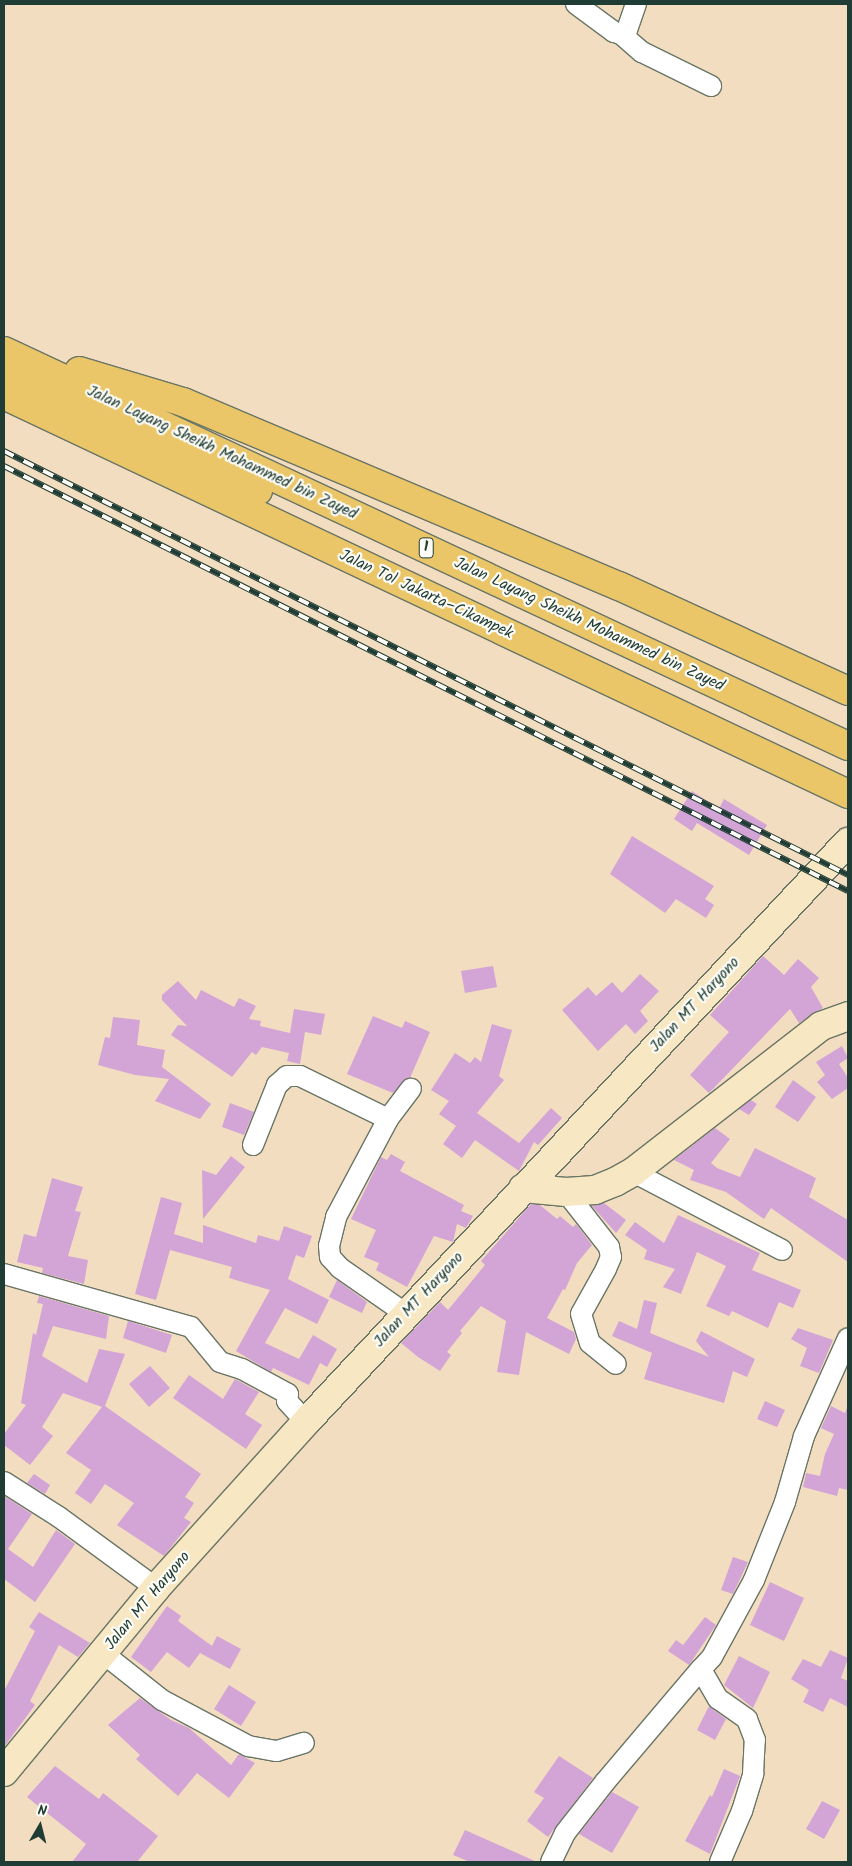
<!DOCTYPE html>
<meta charset="utf-8">
<style>
body{margin:0}
#map{position:relative;width:852px;height:1866px;overflow:hidden;background:#f3ddc0;font-family:Kalam,sans-serif}
div>[style]{position:absolute}
.building>*{inset:0;background:#d3a4d6}
.roads{filter:drop-shadow(1px 0 #697565) drop-shadow(-1px 0 #697565) drop-shadow(0 1px #697565) drop-shadow(0 -1px #697565)}
.street>*{height:20px;margin:-10px;padding:0 10px;transform-origin:10px;border-radius:10px;background:#fff}
.secondary>*{height:28px;margin:-14px;padding:0 14px;transform-origin:14px;border-radius:14px;background:#f7e8c3}
.highway>*{height:28px;margin:-14px;padding:0 14px;transform-origin:14px;border-radius:14px;background:#eac669}
.rail>*{height:5.5px;margin-top:-2.75px;transform-origin:0;background:repeating-linear-gradient(90deg,#fdfcf7 0 11px,#1f3d34 0 22px);box-sizing:border-box;border-block:1px solid #1f3d34}
span{translate:-50% -50%;white-space:nowrap;text-align:center;line-height:1.15;-webkit-text-stroke:4.5px #fdfcf7;paint-order:stroke}
.shield-label span{padding:1px 4px;background:#fdfcf7;border:1px solid;border-radius:4px;-webkit-text-stroke-width:0}
.shield-label{font-size:15px;color:#1f3d34;font-weight:700}
.street-label{font-size:16px;color:#1f3d34}
.frame{position:absolute;inset:0;border:5px solid #1f3d34;pointer-events:none}
.north{position:absolute;left:15px;top:1801px;width:50px;height:50px;-webkit-text-stroke:4px #fdfcf7;paint-order:stroke;rotate:8deg;font-size:14px;font-weight:700;line-height:20px;text-align:center;color:#1f3d34}
.north::after{content:'';display:block;margin:auto;width:18px;height:22px;background:#1f3d34;clip-path:polygon(50% 0,100% 100%,50% 72%,0 100%)}
</style>
<div id="map">
<div class="building">
<div style="clip-path:polygon(692px 791px,719px 809px,724px 799px,767px 825px,749px 855px,697px 823px,692px 831px,674px 819px)"></div>
<div style="clip-path:polygon(632px 836px,714px 886px,705px 899px,714px 905px,706px 918px,676px 899px,665px 913px,610px 874px)"></div>
<div style="clip-path:polygon(763px 956px,784px 975px,798px 959px,819px 978px,811px 987px,823px 1008px,799px 1023px,790px 1009px,709px 1093px,690px 1075px,729px 1032px,710px 1015px)"></div>
<div style="clip-path:polygon(493px 966px,497px 987px,465px 993px,461px 971px)"></div>
<div style="clip-path:polygon(640px 974px,659px 991px,640px 1011px,648px 1021px,635px 1034px,626px 1024px,598px 1051px,562px 1010px,588px 987px,596px 996px,612px 982px,622px 993px)"></div>
<div style="clip-path:polygon(178px 981px,196px 1000px,201px 990px,234px 1007px,239px 998px,256px 1006px,249px 1019px,261px 1021px,260px 1026px,290px 1033px,294px 1009px,325px 1014px,321px 1035px,305px 1032px,300px 1064px,287px 1061px,289px 1053px,262px 1047px,256px 1055px,252px 1052px,232px 1077px,171px 1035px,178px 1025px,187px 1026px,162px 1000px,162px 995px)"></div>
<div style="clip-path:polygon(373px 1016px,402px 1028px,405px 1021px,430px 1032px,410px 1078px,393px 1093px,347px 1074px)"></div>
<div style="clip-path:polygon(113px 1017px,140px 1020px,137px 1045px,165px 1050px,162px 1067px,211px 1104px,200px 1119px,155px 1101px,169px 1079px,135px 1075px,98px 1065px,105px 1037px,110px 1038px)"></div>
<div style="clip-path:polygon(492px 1024px,512px 1030px,499px 1076px,504px 1080px,477px 1113px,519px 1143px,551px 1108px,562px 1118px,538px 1145px,534px 1142px,519px 1171px,475px 1140px,462px 1158px,443px 1144px,456px 1126px,439px 1114px,449px 1101px,431px 1090px,455px 1053px,470px 1063px,475px 1057px,481px 1062px)"></div>
<div style="clip-path:polygon(842px 1046px,848px 1058px,839px 1064px,848px 1078px,848px 1088px,832px 1099px,817px 1082px,825px 1075px,816px 1062px)"></div>
<div style="clip-path:polygon(793px 1080px,816px 1097px,798px 1122px,775px 1107px)"></div>
<div style="clip-path:polygon(751px 1100px,757px 1104px,749px 1115px,739px 1109px)"></div>
<div style="clip-path:polygon(230px 1103px,254px 1112px,244px 1135px,222px 1127px)"></div>
<div style="clip-path:polygon(715px 1128px,730px 1139px,711px 1163px,717px 1168px,740px 1177px,755px 1148px,816px 1178px,809px 1197px,848px 1220px,848px 1262px,771px 1208px,764px 1219px,726px 1192px,690px 1180px,694px 1170px,674px 1160px)"></div>
<div style="clip-path:polygon(391px 1154px,405px 1162px,400px 1171px,464px 1205px,461px 1211px,473px 1216px,466px 1228px,457px 1224px,453px 1242px,434px 1236px,407px 1287px,376px 1270px,379px 1263px,364px 1257px,376px 1230px,351px 1219px,381px 1157px,387px 1160px)"></div>
<div style="clip-path:polygon(231px 1156px,245px 1167px,203px 1219px,202px 1170px,216px 1175px)"></div>
<div style="clip-path:polygon(52px 1178px,83px 1187px,75px 1211px,81px 1212px,68px 1256px,88px 1260px,84px 1284px,42px 1273px,43px 1268px,17px 1262px,24px 1234px,36px 1237px)"></div>
<div style="clip-path:polygon(161px 1197px,182px 1203px,174px 1234px,203px 1243px,203px 1225px,256px 1243px,258px 1235px,279px 1241px,284px 1226px,312px 1236px,304px 1258px,296px 1255px,288px 1279px,329px 1300px,317px 1324px,285px 1308px,265px 1343px,299px 1359px,313px 1335px,337px 1349px,327px 1367px,320px 1363px,309px 1385px,273px 1368px,271px 1372px,236px 1351px,270px 1290px,229px 1278px,232px 1267px,170px 1250px,156px 1300px,135px 1294px)"></div>
<div style="clip-path:polygon(604px 1203px,626px 1220px,616px 1233px,592px 1206px)"></div>
<div style="clip-path:polygon(531px 1204px,540px 1205px,557px 1219px,560px 1216px,573px 1227px,576px 1224px,592px 1245px,577px 1263px,565px 1290px,563px 1289px,547px 1318px,574px 1332px,576px 1339px,569px 1354px,526px 1332px,519px 1375px,497px 1372px,506px 1321px,481px 1306px,460px 1331px,462px 1333px,447px 1352px,451px 1355px,440px 1371px,418px 1357px,401px 1343px,440px 1302px,448px 1310px,485px 1265px,481px 1261px)"></div>
<div style="clip-path:polygon(678px 1215px,760px 1253px,752px 1270px,801px 1290px,793px 1308px,779px 1302px,768px 1328px,732px 1311px,729px 1316px,706px 1306px,726px 1266px,697px 1252px,681px 1294px,663px 1287px,675px 1269px,644px 1259px,647px 1250px,625px 1235px,635px 1222px,664px 1243px)"></div>
<div style="clip-path:polygon(337px 1280px,367px 1302px,362px 1313px,329px 1297px)"></div>
<div style="clip-path:polygon(39px 1296px,109px 1316px,106px 1339px,53px 1326px,42px 1356px,87px 1383px,99px 1349px,125px 1354px,105px 1406px,201px 1474px,185px 1497px,194px 1503px,184px 1518px,191px 1522px,164px 1556px,117px 1525px,134px 1503px,105px 1484px,91px 1504px,75px 1493px,91px 1470px,66px 1453px,102px 1407px,63px 1393px,42px 1427px,53px 1436px,30px 1465px,4px 1445px,4px 1434px,26px 1405px,21px 1403px,33px 1333px,36px 1335px,43px 1304px,37px 1303px)"></div>
<div style="clip-path:polygon(644px 1300px,657px 1303px,650px 1333px,709px 1357px,696px 1341px,701px 1331px,755px 1359px,747px 1377px,733px 1371px,724px 1403px,644px 1379px,652px 1353px,612px 1336px,619px 1321px,637px 1329px)"></div>
<div style="clip-path:polygon(128px 1321px,172px 1335px,166px 1353px,123px 1338px)"></div>
<div style="clip-path:polygon(798px 1328px,833px 1340px,819px 1373px,800px 1366px,807px 1348px,791px 1339px)"></div>
<div style="clip-path:polygon(150px 1366px,170px 1388px,149px 1407px,129px 1384px)"></div>
<div style="clip-path:polygon(189px 1375px,223px 1399px,235px 1379px,259px 1392px,245px 1414px,262px 1425px,246px 1449px,173px 1398px)"></div>
<div style="clip-path:polygon(765px 1401px,785px 1410px,777px 1427px,757px 1419px)"></div>
<div style="clip-path:polygon(848px 1405px,848px 1490px,839px 1488px,837px 1496px,803px 1487px,806px 1473px,820px 1476px,825px 1454px,834px 1434px,821px 1428px,831px 1406px,845px 1413px)"></div>
<div style="clip-path:polygon(34px 1474px,50px 1485px,45px 1494px,27px 1483px)"></div>
<div style="clip-path:polygon(4px 1496px,32px 1514px,8px 1549px,33px 1567px,56px 1530px,75px 1544px,35px 1602px,4px 1579px)"></div>
<div style="clip-path:polygon(733px 1557px,748px 1562px,733px 1594px,721px 1590px)"></div>
<div style="clip-path:polygon(770px 1582px,804px 1598px,784px 1641px,750px 1625px)"></div>
<div style="clip-path:polygon(167px 1606px,181px 1616px,178px 1621px,212px 1646px,217px 1636px,241px 1649px,230px 1669px,200px 1653px,189px 1668px,167px 1652px,151px 1672px,131px 1657px)"></div>
<div style="clip-path:polygon(39px 1612px,90px 1643px,78px 1657px,59px 1645px,30px 1701px,35px 1705px,4px 1747px,4px 1691px,35px 1631px,29px 1627px)"></div>
<div style="clip-path:polygon(705px 1617px,716px 1625px,689px 1665px,668px 1651px,676px 1640px,683px 1645px)"></div>
<div style="clip-path:polygon(830px 1650px,848px 1658px,841px 1678px,848px 1681px,848px 1707px,830px 1698px,823px 1712px,803px 1702px,809px 1690px,791px 1679px,803px 1659px,821px 1667px)"></div>
<div style="clip-path:polygon(739px 1656px,770px 1672px,753px 1708px,724px 1685px)"></div>
<div style="clip-path:polygon(229px 1685px,256px 1702px,241px 1726px,214px 1709px)"></div>
<div style="clip-path:polygon(140px 1698px,171px 1720px,189px 1728px,231px 1765px,239px 1754px,255px 1763px,229px 1798px,197px 1773px,178px 1796px,136px 1759px,140px 1755px,108px 1725px)"></div>
<div style="clip-path:polygon(709px 1706px,726px 1719px,715px 1740px,697px 1730px)"></div>
<div style="clip-path:polygon(559px 1756px,593px 1778px,548px 1837px,527px 1821px,544px 1798px,534px 1792px)"></div>
<div style="clip-path:polygon(55px 1766px,99px 1799px,103px 1793px,158px 1836px,137px 1862px,72px 1862px,86px 1844px,27px 1797px)"></div>
<div style="clip-path:polygon(724px 1769px,740px 1776px,710px 1854px,685px 1841px,710px 1795px,712px 1797px)"></div>
<div style="clip-path:polygon(612px 1792px,639px 1807px,612px 1853px,579px 1834px)"></div>
<div style="clip-path:polygon(822px 1801px,840px 1810px,824px 1839px,806px 1829px)"></div>
<div style="clip-path:polygon(465px 1830px,537px 1862px,470px 1862px,453px 1855px)"></div>
</div>
<div class="roads">
<div class="street">
<div style="left:576px;top:4px;width:47px;rotate:36.4deg"></div>
<div style="left:614px;top:32px;width:7px;rotate:16deg"></div>
<div style="left:621px;top:34px;width:28px;rotate:41deg"></div>
<div style="left:642px;top:52px;width:77px;rotate:26.2deg"></div>
<div style="left:621px;top:34px;width:7px;rotate:-34deg"></div>
<div style="left:627px;top:30px;width:28px;rotate:-71deg"></div>
<div style="left:253px;top:1145px;width:65px;rotate:-68.2deg"></div>
<div style="left:277px;top:1085px;width:13px;rotate:-42deg"></div>
<div style="left:287px;top:1076px;width:13px"></div>
<div style="left:300px;top:1076px;width:98px;rotate:26deg"></div>
<div style="left:633px;top:1172px;width:168px;rotate:27.6deg"></div>
<div style="left:566px;top:1192px;width:70px;rotate:52deg"></div>
<div style="left:609px;top:1247px;width:10px;rotate:79deg"></div>
<div style="left:611px;top:1257px;width:13px;rotate:113deg"></div>
<div style="left:606px;top:1269px;width:51px;rotate:119.1deg"></div>
<div style="left:581px;top:1314px;width:30px;rotate:73deg"></div>
<div style="left:590px;top:1343px;width:33px;rotate:39deg"></div>
<div style="left:4px;top:1274px;width:194px;rotate:15.8deg"></div>
<div style="left:191px;top:1327px;width:45px;rotate:50.4deg"></div>
<div style="left:220px;top:1362px;width:23px;rotate:18deg"></div>
<div style="left:242px;top:1369px;width:52px;rotate:28.5deg"></div>
<div style="left:288px;top:1394px;width:7px;rotate:98deg"></div>
<div style="left:287px;top:1401px;width:28px;rotate:48deg"></div>
<div style="left:406px;top:1314px;width:80px;rotate:-145.1deg"></div>
<div style="left:340px;top:1268px;width:15px;rotate:-132deg"></div>
<div style="left:330px;top:1257px;width:11px;rotate:-95deg"></div>
<div style="left:329px;top:1246px;width:30px;rotate:-76deg"></div>
<div style="left:336px;top:1217px;width:111px;rotate:-62deg"></div>
<div style="left:388px;top:1119px;width:38px;rotate:-53deg"></div>
<div style="left:4px;top:1482px;width:65px;rotate:32.5deg"></div>
<div style="left:59px;top:1517px;width:120px;rotate:36.2deg"></div>
<div style="left:104px;top:1654px;width:74px;rotate:38.4deg"></div>
<div style="left:162px;top:1700px;width:98px;rotate:28.1deg"></div>
<div style="left:248px;top:1746px;width:29px;rotate:10deg"></div>
<div style="left:277px;top:1751px;width:28px;rotate:-17deg"></div>
<div style="left:551px;top:1862px;width:32px;rotate:-64deg"></div>
<div style="left:565px;top:1833px;width:65px;rotate:-51.9deg"></div>
<div style="left:605px;top:1782px;width:148px;rotate:-49.7deg"></div>
<div style="left:720px;top:1862px;width:56px;rotate:-66.7deg"></div>
<div style="left:742px;top:1811px;width:39px;rotate:-73deg"></div>
<div style="left:753px;top:1774px;width:34px;rotate:-87deg"></div>
<div style="left:755px;top:1740px;width:22px;rotate:-111deg"></div>
<div style="left:747px;top:1719px;width:35px;rotate:-145deg"></div>
<div style="left:718px;top:1699px;width:34px;rotate:-120deg"></div>
<div style="left:701px;top:1669px;width:16px;rotate:-47deg"></div>
<div style="left:712px;top:1657px;width:88px;rotate:-61.4deg"></div>
<div style="left:754px;top:1580px;width:84px;rotate:-68.3deg"></div>
<div style="left:785px;top:1502px;width:69px;rotate:-73.9deg"></div>
<div style="left:804px;top:1436px;width:107px;rotate:-65.8deg"></div>
</div>
<div class="secondary">
<div style="left:523px;top:1188px;width:43px;rotate:5.3deg"></div>
<div style="left:566px;top:1192px;width:29px;rotate:-4deg"></div>
<div style="left:595px;top:1190px;width:22px;rotate:-22deg"></div>
<div style="left:615px;top:1182px;width:21px;rotate:-29deg"></div>
<div style="left:633px;top:1172px;width:238px;rotate:-37.8deg"></div>
<div style="left:821px;top:1026px;width:29px;rotate:-20deg"></div>
<div style="left:4px;top:1772px;width:239px;rotate:-50.4deg"></div>
<div style="left:156px;top:1588px;width:224px;rotate:-47.9deg"></div>
<div style="left:306px;top:1422px;width:794px;rotate:-46.94deg"></div>
</div>
<div class="highway">
<div style="left:4px;top:351px;width:932px;rotate:25.08deg"></div>
<div style="left:79px;top:371px;width:109px;rotate:16.6deg"></div>
<div style="left:183px;top:402px;width:473px;rotate:22.9deg"></div>
<div style="left:619px;top:586px;width:252px;rotate:24.6deg"></div>
<div style="left:4px;top:373px;width:280px;rotate:24.9deg"></div>
<div style="left:4px;top:395px;width:934px;rotate:25.3deg"></div>
</div>
</div>
<div class="rail">
<div style="left:4px;top:451px;width:945px;rotate:26.67deg"></div>
<div style="left:4px;top:466px;width:945px;rotate:26.73deg"></div>
</div>
<div class="shield-label">
<span style="left:426px;top:548px">1</span>
</div>
<div class="street-label">
<span style="left:222px;top:453px;rotate:25deg">Jalan Layang Sheikh Mohammed bin Zayed</span>
<span style="left:426px;top:595px;rotate:25deg">Jalan Tol Jakarta–Cikampek</span>
<span style="left:589px;top:625px;rotate:25deg">Jalan Layang Sheikh Mohammed bin Zayed</span>
<span style="left:695px;top:1005px;rotate:-47deg">Jalan MT Haryono</span>
<span style="left:419px;top:1300px;rotate:-47deg">Jalan MT Haryono</span>
<span style="left:148px;top:1601px;rotate:-50deg">Jalan MT Haryono</span>
</div>
<div class="frame"></div>
<div class="north">N</div>
</div>
